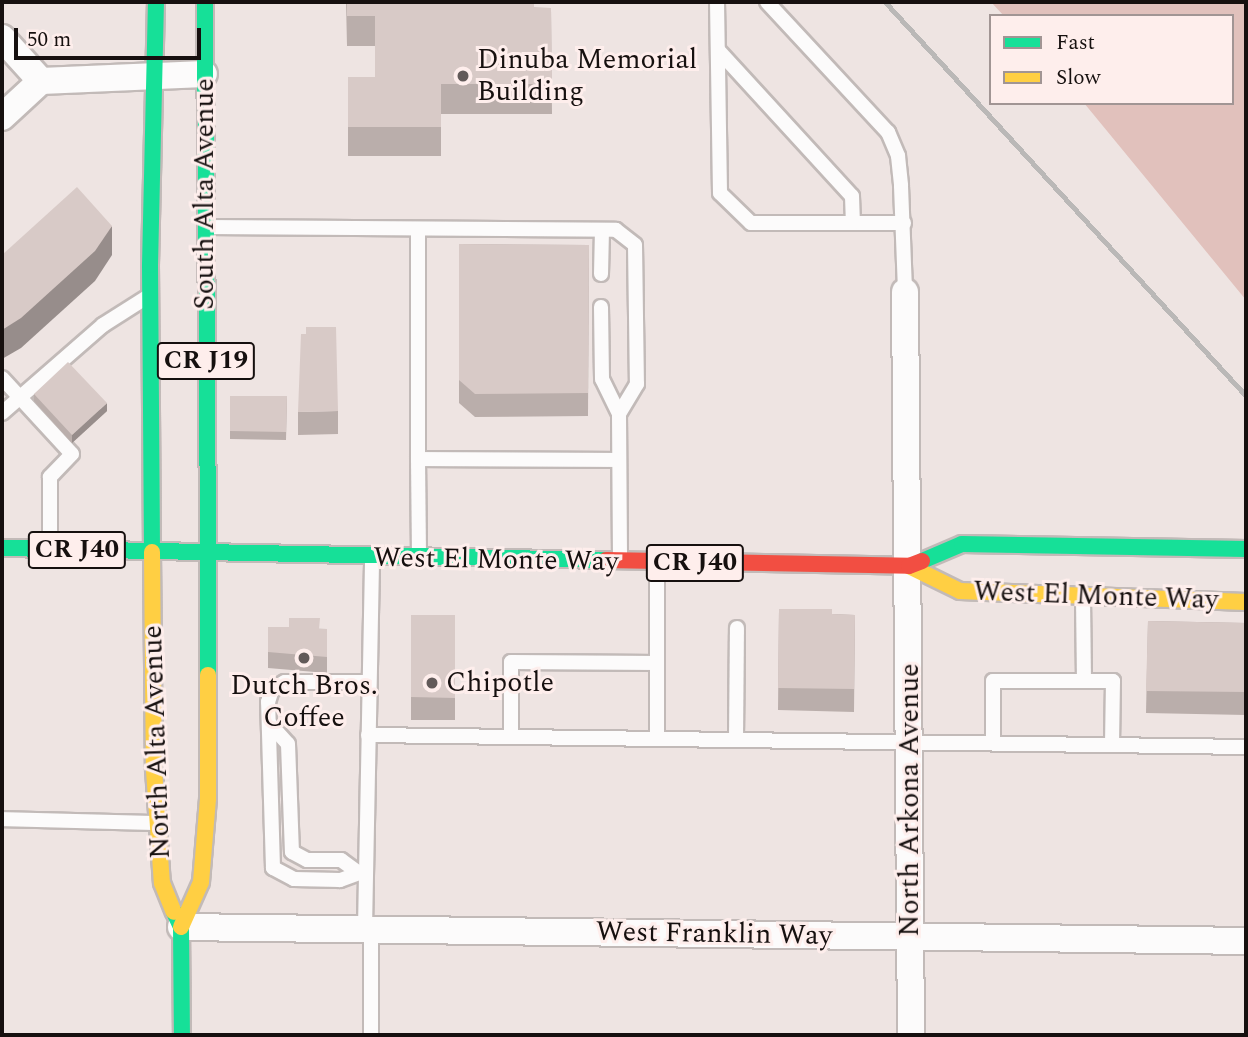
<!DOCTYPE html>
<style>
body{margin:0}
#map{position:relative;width:1248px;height:1037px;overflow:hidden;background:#eee4e2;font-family:Spectral,serif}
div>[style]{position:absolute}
.green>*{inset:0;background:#e1c1bc}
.roads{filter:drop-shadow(2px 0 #c2bab8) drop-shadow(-2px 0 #c2bab8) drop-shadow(0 2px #c2bab8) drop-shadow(0 -2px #c2bab8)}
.lane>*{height:14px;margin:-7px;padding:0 7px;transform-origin:7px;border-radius:7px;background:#fcfbfb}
.street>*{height:26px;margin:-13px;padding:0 13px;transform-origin:13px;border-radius:13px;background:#fcfbfb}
.fast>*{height:16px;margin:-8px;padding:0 8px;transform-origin:8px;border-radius:8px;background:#16e098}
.slow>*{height:16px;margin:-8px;padding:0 8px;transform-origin:8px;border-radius:8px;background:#ffcf43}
.jam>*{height:16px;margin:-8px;padding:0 8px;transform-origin:8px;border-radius:8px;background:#f24e42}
.rail>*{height:5px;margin:-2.5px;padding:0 2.5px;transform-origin:2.5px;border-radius:2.5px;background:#bab8b7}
.wall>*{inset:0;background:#baaeab}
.shaded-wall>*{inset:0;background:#978d8b}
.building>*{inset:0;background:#d8cac7}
.dots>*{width:19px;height:19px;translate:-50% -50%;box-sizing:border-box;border:4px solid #feeeec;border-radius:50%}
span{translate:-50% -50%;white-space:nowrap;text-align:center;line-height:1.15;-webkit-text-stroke:6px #feeeec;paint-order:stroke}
.shield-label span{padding:2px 5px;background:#feeeec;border:2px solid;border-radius:5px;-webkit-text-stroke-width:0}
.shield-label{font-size:26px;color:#16100f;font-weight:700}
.poi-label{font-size:28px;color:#16100f}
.left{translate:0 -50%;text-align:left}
.street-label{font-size:28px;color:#16100f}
.frame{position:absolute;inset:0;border:4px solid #16100f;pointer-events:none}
.legend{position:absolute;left:989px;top:14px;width:245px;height:91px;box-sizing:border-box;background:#feeeec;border:2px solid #a19594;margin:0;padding:9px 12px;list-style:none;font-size:21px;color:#16100f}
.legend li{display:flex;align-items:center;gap:14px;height:35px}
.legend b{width:35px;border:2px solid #a19594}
.scale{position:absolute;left:14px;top:28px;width:187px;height:32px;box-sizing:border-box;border:4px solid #16100f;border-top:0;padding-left:9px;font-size:21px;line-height:24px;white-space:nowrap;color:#16100f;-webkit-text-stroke:5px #feeeec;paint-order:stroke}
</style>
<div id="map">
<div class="green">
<div style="clip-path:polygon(991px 2px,1246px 2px,1246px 300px,1084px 103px,1232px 103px,1232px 16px,1004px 16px)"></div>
</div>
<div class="roads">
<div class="lane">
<div style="left:717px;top:2px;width:191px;rotate:89.1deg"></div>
<div style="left:720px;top:193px;width:43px;rotate:44.1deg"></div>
<div style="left:751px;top:223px;width:153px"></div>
<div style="left:767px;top:2px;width:178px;rotate:47.1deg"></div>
<div style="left:888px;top:132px;width:26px;rotate:67deg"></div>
<div style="left:898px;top:156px;width:30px;rotate:84deg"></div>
<div style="left:901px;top:186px;width:106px;rotate:87.8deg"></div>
<div style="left:718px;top:50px;width:198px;rotate:47.5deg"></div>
<div style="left:852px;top:196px;width:27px;rotate:88deg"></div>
<div style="left:206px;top:227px;width:410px;rotate:0.4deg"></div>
<div style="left:616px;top:230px;width:24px;rotate:38deg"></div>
<div style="left:635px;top:245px;width:139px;rotate:89.2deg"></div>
<div style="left:637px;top:384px;width:35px;rotate:121deg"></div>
<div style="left:619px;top:414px;width:145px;rotate:89.6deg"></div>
<div style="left:418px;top:229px;width:230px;rotate:90deg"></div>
<div style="left:418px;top:459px;width:201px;rotate:0.3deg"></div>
<div style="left:601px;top:274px;width:44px;rotate:-88.7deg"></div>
<div style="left:601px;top:307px;width:72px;rotate:89.2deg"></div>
<div style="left:602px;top:379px;width:39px;rotate:64deg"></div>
<div style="left:2px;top:378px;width:103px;rotate:47.4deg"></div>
<div style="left:72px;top:454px;width:32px;rotate:134deg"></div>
<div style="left:50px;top:477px;width:71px;rotate:90deg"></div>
<div style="left:2px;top:413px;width:134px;rotate:-41.1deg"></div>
<div style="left:103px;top:325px;width:52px;rotate:-32.5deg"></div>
<div style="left:418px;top:459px;width:96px;rotate:89.4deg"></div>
<div style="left:657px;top:562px;width:176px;rotate:90deg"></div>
<div style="left:1083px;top:599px;width:82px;rotate:89.3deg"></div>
<div style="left:269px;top:723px;width:28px;rotate:48deg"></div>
<div style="left:288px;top:744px;width:108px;rotate:87.9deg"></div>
<div style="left:292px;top:852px;width:17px;rotate:28deg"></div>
<div style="left:307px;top:860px;width:34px"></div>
<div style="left:341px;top:860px;width:19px;rotate:36deg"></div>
<div style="left:368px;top:735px;width:878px;rotate:0.78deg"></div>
<div style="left:511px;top:736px;width:74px;rotate:-90deg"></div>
<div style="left:511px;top:662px;width:146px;rotate:0.4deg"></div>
<div style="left:736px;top:739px;width:111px;rotate:-89.5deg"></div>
<div style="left:993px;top:742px;width:61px;rotate:-90deg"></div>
<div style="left:993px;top:681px;width:120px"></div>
<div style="left:1113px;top:681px;width:63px;rotate:90.9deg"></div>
<div style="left:2px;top:819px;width:154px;rotate:1.5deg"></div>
<div style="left:365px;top:871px;width:27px;rotate:160deg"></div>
<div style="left:340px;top:880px;width:46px;rotate:-178.8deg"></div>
<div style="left:294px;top:879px;width:24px;rotate:-152deg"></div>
<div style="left:273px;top:868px;width:166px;rotate:-91.7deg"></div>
<div style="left:268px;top:702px;width:13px;rotate:-72deg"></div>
<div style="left:272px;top:690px;width:15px;rotate:-32deg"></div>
<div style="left:285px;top:682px;width:83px"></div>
<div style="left:365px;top:928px;width:370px;rotate:-88.9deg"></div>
<div style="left:371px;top:1035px;width:107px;rotate:-90deg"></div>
</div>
<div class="street">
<div style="left:2px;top:38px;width:58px;rotate:47.8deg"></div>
<div style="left:41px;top:81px;width:163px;rotate:-2.5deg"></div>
<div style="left:2px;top:117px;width:53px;rotate:-42.7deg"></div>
<div style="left:905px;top:292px;width:743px;rotate:89.54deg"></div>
<div style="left:181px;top:927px;width:1065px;rotate:0.75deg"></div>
</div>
<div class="fast">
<div style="left:205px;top:2px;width:552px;rotate:89.69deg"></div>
<div style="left:2px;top:548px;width:604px;rotate:1.14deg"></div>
<div style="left:152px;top:552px;width:287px;rotate:-90.4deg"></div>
<div style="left:150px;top:265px;width:263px;rotate:-88.7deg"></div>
<div style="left:208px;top:554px;width:121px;rotate:90deg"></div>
<div style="left:922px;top:561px;width:43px;rotate:-23deg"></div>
<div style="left:962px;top:544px;width:284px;rotate:1deg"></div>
<div style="left:174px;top:912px;width:17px;rotate:65deg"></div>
<div style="left:181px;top:927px;width:108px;rotate:89.5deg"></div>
</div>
<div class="slow">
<div style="left:152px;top:552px;width:218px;rotate:89.5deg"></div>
<div style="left:154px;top:770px;width:113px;rotate:86deg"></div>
<div style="left:162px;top:883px;width:31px;rotate:68deg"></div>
<div style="left:909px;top:566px;width:57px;rotate:26.1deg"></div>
<div style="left:960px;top:591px;width:286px;rotate:2.2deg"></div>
<div style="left:181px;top:927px;width:49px;rotate:-66deg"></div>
<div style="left:201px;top:882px;width:84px;rotate:-85.2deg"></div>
<div style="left:208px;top:798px;width:123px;rotate:-90deg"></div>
</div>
<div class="jam">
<div style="left:606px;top:560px;width:303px;rotate:1.1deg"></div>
<div style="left:909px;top:566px;width:14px;rotate:-21deg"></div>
</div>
</div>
<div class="rail">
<div style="left:885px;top:2px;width:534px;rotate:47.5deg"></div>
</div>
<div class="wall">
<div style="clip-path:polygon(346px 2px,551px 8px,552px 114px,441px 114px,441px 156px,348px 156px,348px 77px,375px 77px,375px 46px,347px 46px)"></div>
<div style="clip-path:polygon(459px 244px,589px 245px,588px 416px,475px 417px,459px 403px)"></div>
<div style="clip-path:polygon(34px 394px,107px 411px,72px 443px,34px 401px)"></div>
<div style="clip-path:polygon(230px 396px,287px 396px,286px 440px,230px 439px)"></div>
<div style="clip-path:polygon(338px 411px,338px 434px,298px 435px,298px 412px)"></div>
<div style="clip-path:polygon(779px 609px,832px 614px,855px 615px,854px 712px,778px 710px)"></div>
<div style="clip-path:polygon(411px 615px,455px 615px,455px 720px,411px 720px)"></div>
<div style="clip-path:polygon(1148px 621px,1246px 623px,1246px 715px,1146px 713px)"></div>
<div style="clip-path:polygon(268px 627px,327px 629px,327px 673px,268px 668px)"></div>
</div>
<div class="shaded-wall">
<div style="clip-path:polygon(112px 226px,112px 255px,95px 281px,21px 348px,2px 359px,2px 330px)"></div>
<div style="clip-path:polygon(107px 403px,107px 411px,72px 443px,72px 435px)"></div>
</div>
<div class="building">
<div style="clip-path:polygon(347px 2px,534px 2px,534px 8px,551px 8px,552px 84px,441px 84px,441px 127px,348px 127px,348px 77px,375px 77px,375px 16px,347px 16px)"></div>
<div style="clip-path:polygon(77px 187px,112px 226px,95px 251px,21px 318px,2px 330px,2px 255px)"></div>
<div style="clip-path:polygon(459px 244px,589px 245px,588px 393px,475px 394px,459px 380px)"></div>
<div style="clip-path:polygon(306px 327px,336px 327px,338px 411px,298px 412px,301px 334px,306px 334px)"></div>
<div style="clip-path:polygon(68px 362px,107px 403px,72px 435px,34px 394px)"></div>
<div style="clip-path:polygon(230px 396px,287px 396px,286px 432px,230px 431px)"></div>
<div style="clip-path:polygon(779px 609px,832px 609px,832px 614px,855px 615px,854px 689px,778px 688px)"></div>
<div style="clip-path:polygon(411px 615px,455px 615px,455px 698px,411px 697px)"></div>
<div style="clip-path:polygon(289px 618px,320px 618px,319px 629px,327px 629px,327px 657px,268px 652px,268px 627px,289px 627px)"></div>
<div style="clip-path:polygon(1148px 621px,1246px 623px,1246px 692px,1146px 691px)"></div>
</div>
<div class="dots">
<div style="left:463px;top:76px;background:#625a59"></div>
<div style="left:304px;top:658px;background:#625a59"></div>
<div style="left:432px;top:683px;background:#625a59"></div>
</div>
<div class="shield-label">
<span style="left:206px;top:361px">CR J19</span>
<span style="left:77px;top:550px">CR J40</span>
<span style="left:695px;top:563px">CR J40</span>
</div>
<div class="poi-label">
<span class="left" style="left:477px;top:76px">Dinuba Memorial<br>Building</span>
<span class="left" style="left:446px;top:683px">Chipotle</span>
<span style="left:304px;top:702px">Dutch Bros.<br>Coffee</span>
</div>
<div class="street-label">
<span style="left:205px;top:194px;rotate:-90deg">South Alta Avenue</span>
<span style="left:496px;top:560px;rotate:1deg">West El Monte Way</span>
<span style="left:1096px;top:596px;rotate:2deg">West El Monte Way</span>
<span style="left:157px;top:742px;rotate:-92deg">North Alta Avenue</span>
<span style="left:910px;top:800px;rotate:-90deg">North Arkona Avenue</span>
<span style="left:714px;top:934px;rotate:1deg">West Franklin Way</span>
</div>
<div class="frame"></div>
<ul class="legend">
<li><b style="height:9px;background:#16e098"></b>Fast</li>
<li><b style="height:9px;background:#ffcf43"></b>Slow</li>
</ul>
<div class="scale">50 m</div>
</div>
